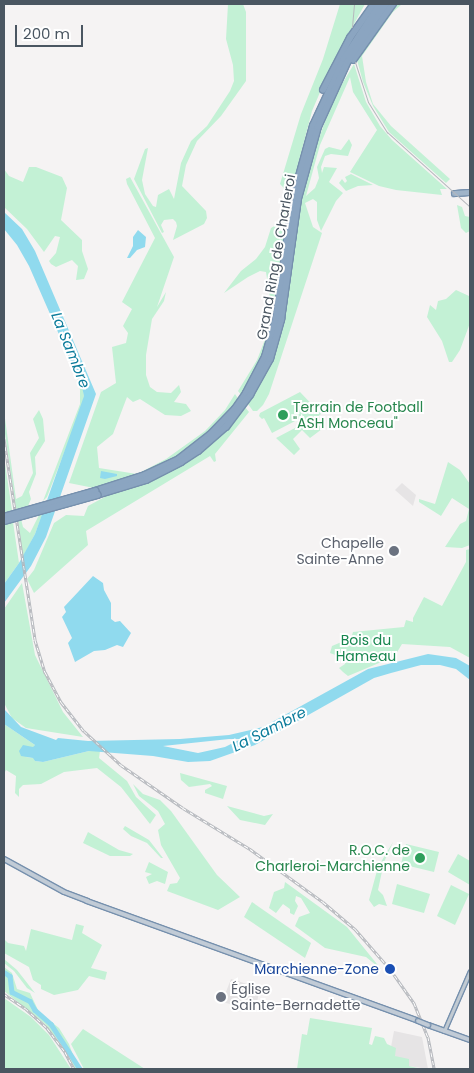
<!DOCTYPE html>
<meta charset="utf-8">
<style>
body{margin:0}
#map{position:relative;width:474px;height:1073px;overflow:hidden;background:#f5f3f3;font-family:Poppins,sans-serif}
div>[style]{position:absolute}
.education>*{inset:0;background:#e6e4e5}
.green>*{inset:0;background:#c3f1d5}
.water>*{inset:0;background:#90daee}
.river>*{height:4.5px;margin:-2.25px;padding:0 2.25px;transform-origin:2.25px;border-radius:2.25px;background:#90daee}
.roads{filter:drop-shadow(1px 0 #7690ad) drop-shadow(-1px 0 #7690ad) drop-shadow(0 1px #7690ad) drop-shadow(0 -1px #7690ad)}
.tertiary>*{height:3px;margin:-1.5px;padding:0 1.5px;transform-origin:1.5px;border-radius:1.5px;background:#c1cad2}
.secondary>*{height:4px;margin:-2px;padding:0 2px;transform-origin:2px;border-radius:2px;background:#c1cbd6}
.trunk>*{height:5px;margin:-2.5px;padding:0 2.5px;transform-origin:2.5px;border-radius:2.5px;background:#9fb4c9}
.motorway>*{height:5.5px;margin:-2.75px;padding:0 2.75px;transform-origin:2.75px;border-radius:2.75px;background:#8ba5c1}
.tram>*{height:1px;margin:-0.5px;padding:0 0.5px;transform-origin:0.5px;border-radius:0.5px;background:#b5b8bd}
.rail>*{height:3px;margin-top:-1.5px;transform-origin:0;background:repeating-linear-gradient(90deg,#fff 0 4px,#b5b8bd 0 8px);box-sizing:border-box;border-block:1px solid #b5b8bd}
.bridges{filter:drop-shadow(1px 0 #7690ad) drop-shadow(-1px 0 #7690ad) drop-shadow(0 1px #7690ad) drop-shadow(0 -1px #7690ad)}
.secondary-bridge>*{height:4px;margin:-2px;padding:0 2px;transform-origin:2px;border-radius:2px;background:#c1cbd6}
.motorway-bridge>*{height:5.5px;margin:-2.75px;padding:0 2.75px;transform-origin:2.75px;border-radius:2.75px;background:#8ba5c1}
.dots>*{width:14px;height:14px;translate:-50% -50%;box-sizing:border-box;border:2px solid #fff;border-radius:50%}
span{translate:-50% -50%;white-space:nowrap;text-align:center;line-height:1.15;-webkit-text-stroke:4px #fff;paint-order:stroke}
.street-label{font-size:14px;color:#4a5661}
.leisure-label{font-size:14px;color:#27864d}
.left{translate:0 -50%;text-align:left}
.right{translate:-100% -50%;text-align:right}
.worship-label{font-size:14px;color:#5b616d}
.park-label{font-size:14px;color:#17864f}
.transit-label{font-size:14px;color:#164399}
.water-label{font-size:15px;color:#0c7c9b;font-style:italic}
.frame{position:absolute;inset:0;border:5px solid #4a5661;pointer-events:none}
.scale{position:absolute;left:15px;top:25px;width:68px;height:22px;box-sizing:border-box;border:2px solid #4a5661;border-top:0;padding-left:6px;font-size:15px;line-height:18px;white-space:nowrap;color:#4a5661;-webkit-text-stroke:4px #fff;paint-order:stroke}
</style>
<div id="map">
<div class="education">
<div style="clip-path:polygon(402px 483px,416px 495px,413px 506px,395px 490px)"></div>
<div style="clip-path:polygon(231px 979px,260px 988px,257px 1002px,252px 1001px,248px 1005px,231px 1000px,230px 1004px,222px 1002px)"></div>
<div style="clip-path:polygon(394px 1031px,422px 1037px,428px 1069px,408px 1066px,395px 1056px,391px 1047px)"></div>
</div>
<div class="green">
<div style="clip-path:polygon(228px 4px,243px 4px,246px 12px,246px 81px,221px 116px,197px 141px,186px 165px,182px 186px,206px 211px,207px 218px,204px 224px,173px 240px,177px 226px,176px 222px,173px 219px,164px 220px,161px 225px,164px 232px,162px 233px,134px 179px,145px 149px,148px 148px,142px 180px,145px 194px,153px 206px,156px 207px,158px 195px,169px 189px,174px 199px,181px 163px,191px 141px,207px 126px,230px 91px,234px 81px,233px 65px,226px 39px)"></div>
<div style="clip-path:polygon(340px 4px,365px 4px,333px 62px,312px 111px,290px 196px,275px 315px,263px 356px,242px 396px,238px 391px,257px 360px,269px 329px,272px 312px,266px 272px,260px 271px,248px 277px,224px 293px,241px 271px,256px 259px,265px 247px,271px 228px,280px 223px,284px 192px,283px 187px,280px 184px,301px 114px,323px 59px)"></div>
<div style="clip-path:polygon(397px 4px,402px 4px,393px 12px,362px 56px,366px 82px,373px 104px,391px 126px,450px 179px,446px 183px,389px 132px,373px 106px,363px 82px,357px 60px)"></div>
<div style="clip-path:polygon(354px 64px,366px 102px,380px 126px,392px 140px,447px 189px,440px 189px,442px 195px,396px 190px,379px 186px,350px 172px,377px 130px,353px 92px,350px 77px,320px 145px,306px 196px,315px 188px,319px 178px,317px 167px,325px 149px,329px 147px,341px 150px,349px 139px,352px 145px,348px 156px,331px 154px,325px 156px,321px 167px,322px 173px,324px 167px,337px 168px,329px 182px,343px 193px,336px 201px,321px 231px,317px 220px,317px 202px,313px 199px,305px 203px,313px 227px,322px 233px,269px 394px,263px 405px,257px 411px,253px 411px,248px 404px,269px 367px,281px 332px,301px 198px,313px 155px,333px 99px)"></div>
<div style="clip-path:polygon(29px 167px,36px 167px,62px 177px,67px 188px,61px 220px,82px 240px,82px 251px,88px 269px,84px 279px,76px 280px,78px 266px,72px 260px,56px 267px,51px 264px,49px 261px,56px 253px,60px 237px,55px 236px,44px 252px,27px 229px,4px 207px,4px 169px,9px 176px,23px 182px)"></div>
<div style="clip-path:polygon(351px 174px,373px 185px,358px 186px,346px 191px,339px 183px,342px 179px,345px 183px,347px 181px,345px 177px)"></div>
<div style="clip-path:polygon(130px 177px,174px 257px,157px 307px,166px 292px,164px 301px,152px 319px,146px 355px,146px 375px,150px 387px,157px 392px,171px 393px,179px 385px,181px 392px,174px 402px,186px 404px,191px 411px,181px 416px,165px 415px,140px 399px,133px 402px,127px 397px,113px 434px,97px 447px,99px 468px,137px 474px,143px 471px,166px 459px,205px 431px,225px 410px,235px 394px,239px 400px,214px 429px,176px 458px,142px 474px,94px 488px,69px 483px,101px 392px,116px 383px,112px 347px,126px 343px,128px 333px,123px 326px,132px 309px,122px 302px,155px 238px,127px 184px,126px 179px)"></div>
<div style="clip-path:polygon(457px 205px,462px 207px,465px 216px,470px 217px,470px 231px,466px 233px,461px 228px)"></div>
<div style="clip-path:polygon(456px 290px,469px 296px,470px 323px,460px 350px,452px 362px,449px 362px,442px 341px,427px 317px,430px 305px,436px 310px,438px 301px,446px 299px)"></div>
<div style="clip-path:polygon(76px 372px,83px 387px,84px 396px,83px 404px,47px 497px,43px 501px,80px 404px,80px 390px)"></div>
<div style="clip-path:polygon(300px 392px,321px 414px,314px 420px,322px 429px,310px 438px,302px 430px,293px 439px,300px 449px,294px 455px,276px 438px,295px 428px,299px 423px,297px 420px,272px 433px,264px 418px,262px 419px,259px 416px,260px 413px)"></div>
<div style="clip-path:polygon(245px 407px,249px 412px,215px 454px,216px 461px,214px 462px,210px 456px,86px 531px,88px 545px,34px 593px,27px 579px,34px 570px,54px 523px,66px 515px,84px 516px,88px 506px,112px 493px,149px 481px,177px 468px,205px 450px,221px 435px)"></div>
<div style="clip-path:polygon(39px 410px,43px 419px,45px 441px,35px 457px,36px 474px,29px 492px,31px 499px,28px 506px,16px 509px,4px 427px,4px 411px,16px 499px,22px 496px,33px 473px,30px 453px,39px 438px,33px 419px)"></div>
<div style="clip-path:polygon(4px 457px,12px 510px,5px 513px,4px 507px)"></div>
<div style="clip-path:polygon(448px 462px,460px 470px,470px 484px,470px 545px,462px 548px,445px 547px,460px 524px,466px 521px,469px 509px,452px 498px,441px 516px,419px 502px,419px 499px,435px 504px)"></div>
<div style="clip-path:polygon(39px 515px,42px 515px,35px 534px,23px 557px,18px 520px,21px 519px,23px 527px,30px 533px)"></div>
<div style="clip-path:polygon(13px 522px,19px 563px,4px 584px,4px 524px)"></div>
<div style="clip-path:polygon(470px 549px,470px 658px,450px 647px,402px 644px,396px 654px,391px 658px,348px 676px,343px 672px,339px 668px,345px 664px,346px 659px,330px 653px,332px 646px,351px 638px,353px 632px,404px 627px,406px 620px,413px 622px,413px 618px,424px 597px,442px 606px,466px 562px,466px 550px)"></div>
<div style="clip-path:polygon(22px 583px,35px 655px,63px 712px,83px 737px,26px 728px,12px 718px,4px 703px,4px 609px)"></div>
<div style="clip-path:polygon(4px 724px,35px 745px,26px 757px,34px 758px,35px 761px,43px 762px,89px 751px,100px 751px,99px 758px,127px 781px,136px 797px,156px 815px,150px 824px,121px 787px,97px 768px,64px 772px,41px 784px,23px 785px,19px 789px,19px 797px,15px 793px,16px 776px,6px 770px,4px 774px)"></div>
<div style="clip-path:polygon(180px 773px,227px 786px,223px 799px,205px 793px,205px 790px,212px 786px,210px 784px,189px 787px,181px 780px)"></div>
<div style="clip-path:polygon(133px 784px,143px 794px,160px 800px,171px 811px,217px 875px,240px 897px,218px 910px,167px 891px,170px 884px,177px 883px,180px 878px,161px 845px,158px 830px,165px 824px,158px 811px,139px 796px)"></div>
<div style="clip-path:polygon(227px 806px,264px 816px,273px 814px,265px 825px,240px 820px)"></div>
<div style="clip-path:polygon(125px 826px,149px 840px,163px 858px,161px 858px,147px 843px,131px 836px,123px 829px)"></div>
<div style="clip-path:polygon(88px 832px,119px 850px,133px 854px,130px 856px,110px 856px,83px 843px)"></div>
<div style="clip-path:polygon(393px 842px,384px 862px,378px 890px,383px 895px,387px 906px,379px 904px,374px 907px,369px 900px,378px 867px)"></div>
<div style="clip-path:polygon(406px 844px,439px 852px,434px 872px,401px 864px)"></div>
<div style="clip-path:polygon(458px 854px,470px 861px,470px 885px,448px 872px)"></div>
<div style="clip-path:polygon(149px 862px,168px 872px,165px 884px,157px 881px,149px 884px,146px 877px,152px 874px,145px 872px)"></div>
<div style="clip-path:polygon(285px 882px,347px 927px,381px 969px,366px 957px,325px 948px,295px 926px,299px 917px,310px 913px,301px 898px,296px 896px,295px 901px,298px 906px,294px 915px,290px 913px,290px 909px,283px 904px,276px 913px,269px 908px,274px 892px,284px 888px)"></div>
<div style="clip-path:polygon(397px 884px,430px 894px,424px 913px,392px 904px)"></div>
<div style="clip-path:polygon(451px 885px,469px 894px,455px 925px,437px 916px)"></div>
<div style="clip-path:polygon(252px 902px,311px 943px,305px 958px,244px 917px)"></div>
<div style="clip-path:polygon(76px 924px,84px 926px,82px 933px,102px 945px,91px 968px,107px 972px,105px 980px,89px 976px,78px 990px,54px 995px,41px 989px,41px 985px,33px 980px,29px 967px,4px 953px,4px 939px,8px 943px,24px 946px,26px 951px,31px 929px,72px 940px)"></div>
<div style="clip-path:polygon(4px 959px,17px 970px,35px 993px,27px 988px,14px 971px,4px 963px)"></div>
<div style="clip-path:polygon(4px 967px,12px 973px,17px 989px,30px 993px,39px 1012px,59px 1028px,69px 1044px,78px 1069px,75px 1069px,67px 1052px,45px 1024px,4px 991px)"></div>
<div style="clip-path:polygon(4px 998px,31px 1017px,49px 1035px,71px 1069px,4px 1069px)"></div>
<div style="clip-path:polygon(310px 1018px,372px 1028px,369px 1044px,372px 1045px,375px 1036px,384px 1038px,387px 1044px,396px 1048px,395px 1056px,409px 1059px,409px 1066px,422px 1069px,297px 1069px,302px 1034px,307px 1035px)"></div>
<div style="clip-path:polygon(83px 1029px,145px 1069px,84px 1069px,71px 1044px)"></div>
</div>
<div class="water">
<div style="clip-path:polygon(4px 212px,22px 229px,35px 251px,96px 394px,46px 537px,31px 566px,4px 603px,4px 584px,19px 563px,35px 534px,84px 396px,82px 387px,29px 266px,17px 245px,4px 229px)"></div>
<div style="clip-path:polygon(138px 230px,146px 237px,145px 247px,137px 250px,130px 258px,127px 258px,133px 246px,133px 237px)"></div>
<div style="clip-path:polygon(101px 471px,117px 474px,117px 476px,105px 479px,100px 478px)"></div>
<div style="clip-path:polygon(93px 576px,103px 583px,104px 590px,111px 603px,111px 619px,115px 622px,120px 621px,131px 633px,123px 647px,117px 645px,105px 650px,94px 651px,75px 662px,68px 643px,72px 638px,62px 617px,66px 612px,64px 607px)"></div>
<div style="clip-path:polygon(evenodd,428px 654px,456px 658px,470px 666px,470px 680px,456px 669px,440px 665px,421px 665px,391px 673px,374px 678px,255px 745px,210px 761px,188px 762px,153px 756px,89px 751px,43px 762px,35px 761px,33px 758px,21px 756px,19px 751px,23px 745px,33px 747px,35px 745px,4px 724px,4px 709px,21px 727px,56px 740px,58px 738px,88px 741px,180px 739px,229px 735px,263px 727px,368px 669px,428px 654px,229px 739px,241px 739px,225px 747px,198px 753px,163px 746px,229px 739px)"></div>
</div>
<div class="river">
<div style="left:4px;top:972px;width:7px;rotate:34deg"></div>
<div style="left:10px;top:976px;width:16px;rotate:83deg"></div>
<div style="left:12px;top:992px;width:20px;rotate:27deg"></div>
<div style="left:30px;top:1001px;width:10px;rotate:61deg"></div>
<div style="left:35px;top:1010px;width:21px;rotate:41deg"></div>
<div style="left:51px;top:1024px;width:54px;rotate:57.2deg"></div>
</div>
<div class="roads">
<div class="tertiary">
<div style="left:444px;top:1031px;width:65px;rotate:-66.6deg"></div>
</div>
<div class="secondary">
<div style="left:4px;top:859px;width:68px;rotate:28.8deg"></div>
<div style="left:64px;top:892px;width:25px;rotate:21deg"></div>
<div style="left:87px;top:901px;width:352px;rotate:19.9deg"></div>
<div style="left:428px;top:1025px;width:45px;rotate:19.7deg"></div>
</div>
<div class="trunk">
<div style="left:454px;top:193px;width:16px;rotate:-4deg"></div>
</div>
<div class="motorway">
<div style="left:353px;top:60px;width:69px;rotate:-54.5deg"></div>
<div style="left:323px;top:90px;width:59px;rotate:-62.6deg"></div>
<div style="left:350px;top:38px;width:42px;rotate:-54.8deg"></div>
<div style="left:95px;top:491px;width:52px;rotate:-17.7deg"></div>
<div style="left:145px;top:475px;width:38px;rotate:-25deg"></div>
<div style="left:179px;top:459px;width:39px;rotate:-38deg"></div>
<div style="left:210px;top:435px;width:36px;rotate:-46deg"></div>
<div style="left:235px;top:409px;width:19px;rotate:-55deg"></div>
<div style="left:246px;top:393px;width:41px;rotate:-62.2deg"></div>
<div style="left:265px;top:357px;width:40px;rotate:-74deg"></div>
<div style="left:276px;top:319px;width:122px;rotate:-82deg"></div>
<div style="left:293px;top:198px;width:75px;rotate:-74.5deg"></div>
<div style="left:313px;top:126px;width:74px;rotate:-65.2deg"></div>
<div style="left:344px;top:59px;width:66px;rotate:-56.8deg"></div>
<div style="left:97px;top:495px;width:51px;rotate:-17deg"></div>
<div style="left:146px;top:480px;width:39px;rotate:-27deg"></div>
<div style="left:181px;top:462px;width:20px;rotate:-33deg"></div>
<div style="left:198px;top:451px;width:37px;rotate:-41deg"></div>
<div style="left:226px;top:427px;width:40px;rotate:-53deg"></div>
<div style="left:250px;top:395px;width:41px;rotate:-60.9deg"></div>
<div style="left:270px;top:359px;width:41px;rotate:-74.2deg"></div>
<div style="left:281px;top:320px;width:122px;rotate:-82deg"></div>
<div style="left:298px;top:199px;width:75px;rotate:-74.5deg"></div>
<div style="left:318px;top:127px;width:72px;rotate:-65.6deg"></div>
<div style="left:348px;top:61px;width:69px;rotate:-56.3deg"></div>
</div>
</div>
<div class="tram">
<div style="left:352px;top:27px;width:23px;rotate:-85deg"></div>
<div style="left:355px;top:62px;width:42px;rotate:72deg"></div>
<div style="left:368px;top:102px;width:36px;rotate:58deg"></div>
<div style="left:387px;top:132px;width:112px;rotate:42.1deg"></div>
</div>
<div class="rail">
<div style="left:4px;top:439px;width:203px;rotate:81.2deg"></div>
<div style="left:35px;top:640px;width:34px;rotate:73deg"></div>
<div style="left:45px;top:672px;width:34px;rotate:62deg"></div>
<div style="left:61px;top:702px;width:37px;rotate:52deg"></div>
<div style="left:84px;top:731px;width:50px;rotate:42.6deg"></div>
<div style="left:121px;top:765px;width:75px;rotate:34.7deg"></div>
<div style="left:183px;top:808px;width:79px;rotate:31.5deg"></div>
<div style="left:250px;top:849px;width:90px;rotate:36deg"></div>
<div style="left:323px;top:902px;width:42px;rotate:40.2deg"></div>
<div style="left:355px;top:929px;width:53px;rotate:48.8deg"></div>
<div style="left:390px;top:969px;width:42px;rotate:54.8deg"></div>
<div style="left:414px;top:1003px;width:37px;rotate:68deg"></div>
<div style="left:428px;top:1037px;width:33px;rotate:79deg"></div>
<div style="left:4px;top:994px;width:25px;rotate:34deg"></div>
<div style="left:25px;top:1008px;width:30px;rotate:42deg"></div>
<div style="left:47px;top:1028px;width:30px;rotate:53deg"></div>
<div style="left:65px;top:1052px;width:19px;rotate:62deg"></div>
</div>
<div class="bridges">
<div class="secondary-bridge">
<div style="left:418px;top:1021px;width:11px;rotate:22deg"></div>
</div>
<div class="motorway-bridge">
<div style="left:4px;top:517px;width:95px;rotate:-15.9deg"></div>
<div style="left:4px;top:521px;width:97px;rotate:-15.6deg"></div>
</div>
</div>
<div class="dots">
<div style="left:283px;top:415px;background:#2e9e5b"></div>
<div style="left:394px;top:551px;background:#6b7280"></div>
<div style="left:420px;top:858px;background:#2e9e5b"></div>
<div style="left:390px;top:969px;background:#1a4fb4"></div>
<div style="left:221px;top:997px;background:#6b7280"></div>
</div>
<div class="street-label">
<span style="left:276px;top:257px;rotate:-80deg">Grand Ring de Charleroi</span>
</div>
<div class="leisure-label">
<span class="left" style="left:293px;top:415px">Terrain de Football<br>"ASH Monceau"</span>
<span class="right" style="left:410px;top:858px">R.O.C. de<br>Charleroi-Marchienne</span>
</div>
<div class="worship-label">
<span class="right" style="left:384px;top:551px">Chapelle<br>Sainte-Anne</span>
<span class="left" style="left:231px;top:997px">Église<br>Sainte-Bernadette</span>
</div>
<div class="park-label">
<span style="left:366px;top:648px">Bois du<br>Hameau</span>
</div>
<div class="transit-label">
<span class="right" style="left:379px;top:969px">Marchienne-Zone</span>
</div>
<div class="water-label">
<span style="left:71px;top:350px;rotate:68deg">La Sambre</span>
<span style="left:269px;top:729px;rotate:-27deg">La Sambre</span>
</div>
<div class="frame"></div>
<div class="scale">200 m</div>
</div>
